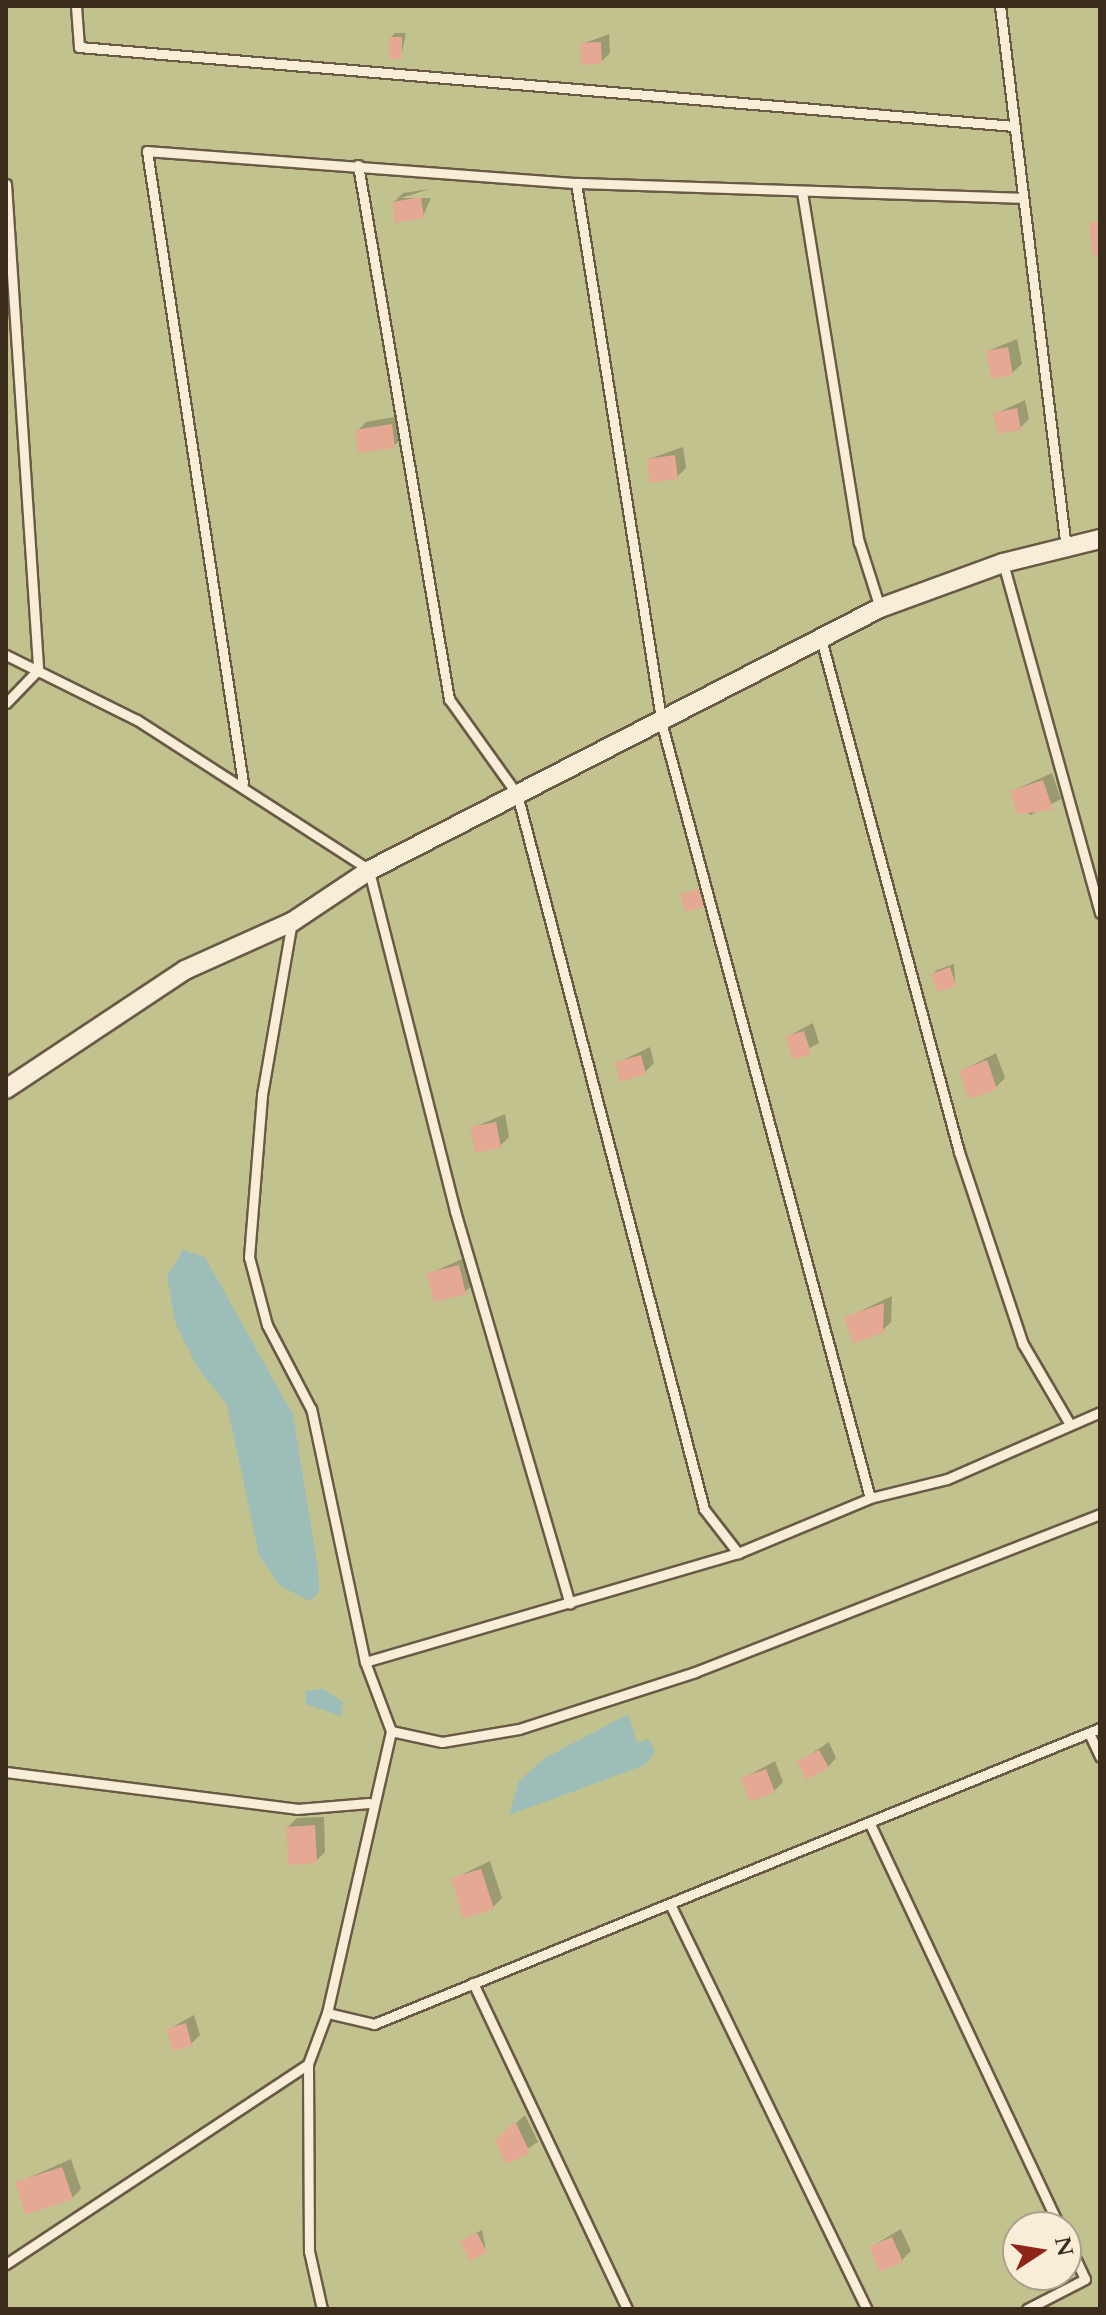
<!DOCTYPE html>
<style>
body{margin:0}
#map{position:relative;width:1106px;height:2315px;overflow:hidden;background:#f4e4c1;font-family:Cardo,serif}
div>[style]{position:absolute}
.green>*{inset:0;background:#c1c28e}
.water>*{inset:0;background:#9dbeb8}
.shadow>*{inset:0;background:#0003}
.building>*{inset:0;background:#e5a993}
.roads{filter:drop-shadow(2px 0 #6a5a45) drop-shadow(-2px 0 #6a5a45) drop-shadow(0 2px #6a5a45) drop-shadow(0 -2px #6a5a45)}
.lane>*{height:9px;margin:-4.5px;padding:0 4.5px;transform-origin:4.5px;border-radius:4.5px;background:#f8edd7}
.street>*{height:18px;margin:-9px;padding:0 9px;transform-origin:9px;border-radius:9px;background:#f8edd7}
span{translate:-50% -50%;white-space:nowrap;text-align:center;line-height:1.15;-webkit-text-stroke:8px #f8edd7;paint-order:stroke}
.frame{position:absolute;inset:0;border:8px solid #3c2c1c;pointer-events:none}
.north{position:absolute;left:1002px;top:2211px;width:80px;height:80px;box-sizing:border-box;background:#f8edd7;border:2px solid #ada08c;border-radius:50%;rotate:78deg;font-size:22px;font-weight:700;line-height:32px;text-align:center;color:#3c2c1c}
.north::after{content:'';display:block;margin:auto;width:28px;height:36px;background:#8f2418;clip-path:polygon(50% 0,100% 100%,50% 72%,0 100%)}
</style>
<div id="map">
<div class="green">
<div style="clip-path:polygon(evenodd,6px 6px,1100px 6px,1100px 2309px,6px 2309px,6px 6px,1018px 2227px,1066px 2227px,1066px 2275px,1018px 2275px,1018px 2227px)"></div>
</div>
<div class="water">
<div style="clip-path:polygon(183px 1250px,205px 1257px,293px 1415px,318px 1568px,319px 1592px,310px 1601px,280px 1586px,259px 1555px,227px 1405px,197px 1367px,175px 1322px,167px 1276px)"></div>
<div style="clip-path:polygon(323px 1689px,343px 1702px,341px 1716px,306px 1704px,306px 1691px)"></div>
<div style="clip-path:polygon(628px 1714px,637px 1743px,649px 1739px,655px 1752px,645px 1765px,509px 1815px,519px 1781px,545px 1758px)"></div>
</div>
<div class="shadow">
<div style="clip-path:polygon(395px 33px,406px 33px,401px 57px,391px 37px)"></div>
<div style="clip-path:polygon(609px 34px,610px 53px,601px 62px,582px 44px)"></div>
<div style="clip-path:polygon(430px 189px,401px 198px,431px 198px,423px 216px,394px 202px,403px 193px)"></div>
<div style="clip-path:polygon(1017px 339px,1022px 364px,1012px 373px,988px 351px)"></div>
<div style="clip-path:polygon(1025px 400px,1029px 419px,1020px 428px,995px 414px)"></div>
<div style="clip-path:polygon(400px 416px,403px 437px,394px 446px,357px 431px,366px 422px)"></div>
<div style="clip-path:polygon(683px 447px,686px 468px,677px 477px,649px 459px)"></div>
<div style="clip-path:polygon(1052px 773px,1061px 799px,1030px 815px,1012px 791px)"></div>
<div style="clip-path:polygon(954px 964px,955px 984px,933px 974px,937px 970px)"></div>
<div style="clip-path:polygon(813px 1023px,819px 1043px,793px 1057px,787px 1037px)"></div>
<div style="clip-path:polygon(650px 1047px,654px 1063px,645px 1072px,617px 1063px)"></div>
<div style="clip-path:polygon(996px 1053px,1005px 1078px,996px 1087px,961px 1071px)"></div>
<div style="clip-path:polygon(505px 1114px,509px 1137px,500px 1146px,472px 1128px)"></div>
<div style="clip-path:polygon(467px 1257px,474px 1283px,465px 1292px,428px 1274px)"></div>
<div style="clip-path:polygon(892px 1296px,891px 1322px,882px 1331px,846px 1318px)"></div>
<div style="clip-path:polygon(829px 1742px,836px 1758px,828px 1767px,799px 1762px)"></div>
<div style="clip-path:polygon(775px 1761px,783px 1782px,774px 1791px,744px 1778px)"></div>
<div style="clip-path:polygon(324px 1817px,325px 1852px,316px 1861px,288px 1827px,297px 1818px)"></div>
<div style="clip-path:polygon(490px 1861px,502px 1898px,493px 1907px,453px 1879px)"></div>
<div style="clip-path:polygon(194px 2015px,200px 2035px,191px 2044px,169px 2029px)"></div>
<div style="clip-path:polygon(525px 2115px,538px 2142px,507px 2162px,497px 2141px)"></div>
<div style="clip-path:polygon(71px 2159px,81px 2189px,72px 2198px,17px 2183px)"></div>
<div style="clip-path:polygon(901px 2229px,911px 2251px,902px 2260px,871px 2247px)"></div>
<div style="clip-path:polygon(482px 2230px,486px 2251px,463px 2242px,467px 2238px)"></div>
</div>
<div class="building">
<div style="clip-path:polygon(389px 37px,402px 37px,402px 59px,389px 59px)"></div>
<div style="clip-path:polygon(601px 42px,602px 64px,581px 65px,580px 43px)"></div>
<div style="clip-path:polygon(421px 197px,424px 218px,395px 223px,392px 202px)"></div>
<div style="clip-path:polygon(1100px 221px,1100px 255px,1093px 256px,1089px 223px)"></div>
<div style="clip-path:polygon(1008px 347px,1013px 375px,991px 379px,986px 351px)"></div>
<div style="clip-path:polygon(1017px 408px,1021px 430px,998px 434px,993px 413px)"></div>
<div style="clip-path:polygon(392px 424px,395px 448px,358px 453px,355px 430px)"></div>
<div style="clip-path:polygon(675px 455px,678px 479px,650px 483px,647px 459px)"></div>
<div style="clip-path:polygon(1043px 780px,1053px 810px,1017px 814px,1010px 791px)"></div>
<div style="clip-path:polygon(701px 888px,706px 906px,685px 912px,680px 894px)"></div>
<div style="clip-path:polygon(950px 967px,956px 986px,937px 992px,931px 974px)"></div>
<div style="clip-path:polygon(804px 1031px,811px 1054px,792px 1060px,785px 1036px)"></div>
<div style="clip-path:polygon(641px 1055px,646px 1074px,620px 1082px,615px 1062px)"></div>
<div style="clip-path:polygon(987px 1060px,997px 1089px,969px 1099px,959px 1071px)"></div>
<div style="clip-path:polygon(496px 1122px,501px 1148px,475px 1153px,470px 1127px)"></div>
<div style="clip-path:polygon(459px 1265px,466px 1294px,434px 1302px,426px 1273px)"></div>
<div style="clip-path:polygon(884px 1303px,883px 1333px,853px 1343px,844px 1317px)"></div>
<div style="clip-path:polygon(819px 1750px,829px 1768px,806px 1780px,797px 1761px)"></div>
<div style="clip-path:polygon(766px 1769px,775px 1792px,750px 1802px,741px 1778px)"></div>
<div style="clip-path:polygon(315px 1825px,317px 1863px,288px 1865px,286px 1827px)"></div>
<div style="clip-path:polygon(481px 1869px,494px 1909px,463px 1919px,451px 1878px)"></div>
<div style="clip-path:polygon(186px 2023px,192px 2046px,173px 2051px,166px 2029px)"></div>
<div style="clip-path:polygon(515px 2121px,530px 2153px,506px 2164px,495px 2141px)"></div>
<div style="clip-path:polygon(62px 2167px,73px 2199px,25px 2215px,15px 2182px)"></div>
<div style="clip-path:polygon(477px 2233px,487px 2252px,470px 2261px,460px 2241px)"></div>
<div style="clip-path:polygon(892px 2237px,903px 2262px,880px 2272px,869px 2247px)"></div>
</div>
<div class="roads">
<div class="lane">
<div style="left:76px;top:6px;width:41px;rotate:85.8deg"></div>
<div style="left:79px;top:47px;width:938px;rotate:4.83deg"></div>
<div style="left:1000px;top:6px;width:546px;rotate:83.06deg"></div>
<div style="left:358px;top:165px;width:542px;rotate:80.33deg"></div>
<div style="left:449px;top:699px;width:117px;rotate:54.4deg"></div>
<div style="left:517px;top:794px;width:739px;rotate:75.34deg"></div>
<div style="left:704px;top:1509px;width:56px;rotate:52.3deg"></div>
<div style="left:576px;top:183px;width:549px;rotate:80.98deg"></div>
<div style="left:662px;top:725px;width:800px;rotate:74.94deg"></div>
<div style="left:6px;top:184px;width:487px;rotate:86.2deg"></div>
<div style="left:38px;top:670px;width:46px;rotate:134.1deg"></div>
<div style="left:802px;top:192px;width:355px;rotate:80.8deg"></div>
<div style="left:859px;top:542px;width:69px;rotate:72.3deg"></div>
<div style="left:1003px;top:563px;width:363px;rotate:74.5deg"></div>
<div style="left:821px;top:639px;width:531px;rotate:74.94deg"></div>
<div style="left:959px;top:1152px;width:202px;rotate:71.6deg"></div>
<div style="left:1023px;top:1344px;width:89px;rotate:59.7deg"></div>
<div style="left:6px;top:655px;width:146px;rotate:26.4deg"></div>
<div style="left:137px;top:720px;width:277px;rotate:32.8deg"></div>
<div style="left:243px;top:783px;width:639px;rotate:-98.64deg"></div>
<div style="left:147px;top:151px;width:430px;rotate:4.3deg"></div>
<div style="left:576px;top:183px;width:446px;rotate:1.9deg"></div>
<div style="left:370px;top:875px;width:347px;rotate:75.8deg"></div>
<div style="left:455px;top:1211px;width:409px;rotate:73.7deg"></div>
<div style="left:365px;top:1662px;width:389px;rotate:-16.3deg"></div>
<div style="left:738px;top:1553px;width:143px;rotate:-22.6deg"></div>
<div style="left:870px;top:1498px;width:79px;rotate:-13.9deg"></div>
<div style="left:947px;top:1479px;width:167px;rotate:-23.6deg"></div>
<div style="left:391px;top:1731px;width:52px;rotate:12.2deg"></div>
<div style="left:442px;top:1742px;width:78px;rotate:-9.6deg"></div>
<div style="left:519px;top:1729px;width:185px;rotate:-17.9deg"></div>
<div style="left:695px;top:1672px;width:435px;rotate:-21.3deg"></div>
<div style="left:1089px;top:1733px;width:26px;rotate:65deg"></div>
<div style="left:6px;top:1772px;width:293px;rotate:7.2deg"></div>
<div style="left:297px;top:1809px;width:72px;rotate:-4.8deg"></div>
<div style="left:870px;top:1824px;width:446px;rotate:64.8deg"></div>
<div style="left:670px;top:1904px;width:450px;rotate:64.1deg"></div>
<div style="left:473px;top:1983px;width:361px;rotate:64.7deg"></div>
<div style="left:327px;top:2013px;width:48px;rotate:13.2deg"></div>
<div style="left:374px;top:2024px;width:784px;rotate:-22.18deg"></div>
<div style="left:308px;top:2064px;width:187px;rotate:89.7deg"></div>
<div style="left:309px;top:2251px;width:59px;rotate:77.4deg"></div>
<div style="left:6px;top:2264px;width:362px;rotate:-33.5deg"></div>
<div style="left:308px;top:2064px;width:54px;rotate:-69.6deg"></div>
<div style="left:327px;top:2013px;width:289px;rotate:-77.2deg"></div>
<div style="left:391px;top:1731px;width:74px;rotate:-110.6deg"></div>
<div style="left:365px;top:1662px;width:259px;rotate:-102deg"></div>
<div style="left:311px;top:1409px;width:95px;rotate:-117.6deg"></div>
<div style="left:267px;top:1325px;width:70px;rotate:-104.8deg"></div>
<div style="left:249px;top:1257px;width:163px;rotate:-85.4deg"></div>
<div style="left:262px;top:1095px;width:176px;rotate:-80.2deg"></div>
<div style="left:1027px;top:2309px;width:65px;rotate:-27.3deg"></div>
<div style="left:1085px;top:2279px;width:44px;rotate:-115.4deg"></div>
</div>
<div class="street">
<div style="left:6px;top:1089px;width:215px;rotate:-33.6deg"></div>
<div style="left:185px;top:970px;width:117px;rotate:-24.2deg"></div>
<div style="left:292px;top:922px;width:94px;rotate:-33.7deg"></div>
<div style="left:370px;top:870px;width:573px;rotate:-27.19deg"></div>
<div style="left:880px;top:608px;width:131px;rotate:-20.1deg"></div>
<div style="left:1003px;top:563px;width:100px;rotate:-13.9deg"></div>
</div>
</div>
<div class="frame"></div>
<div class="north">N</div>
</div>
